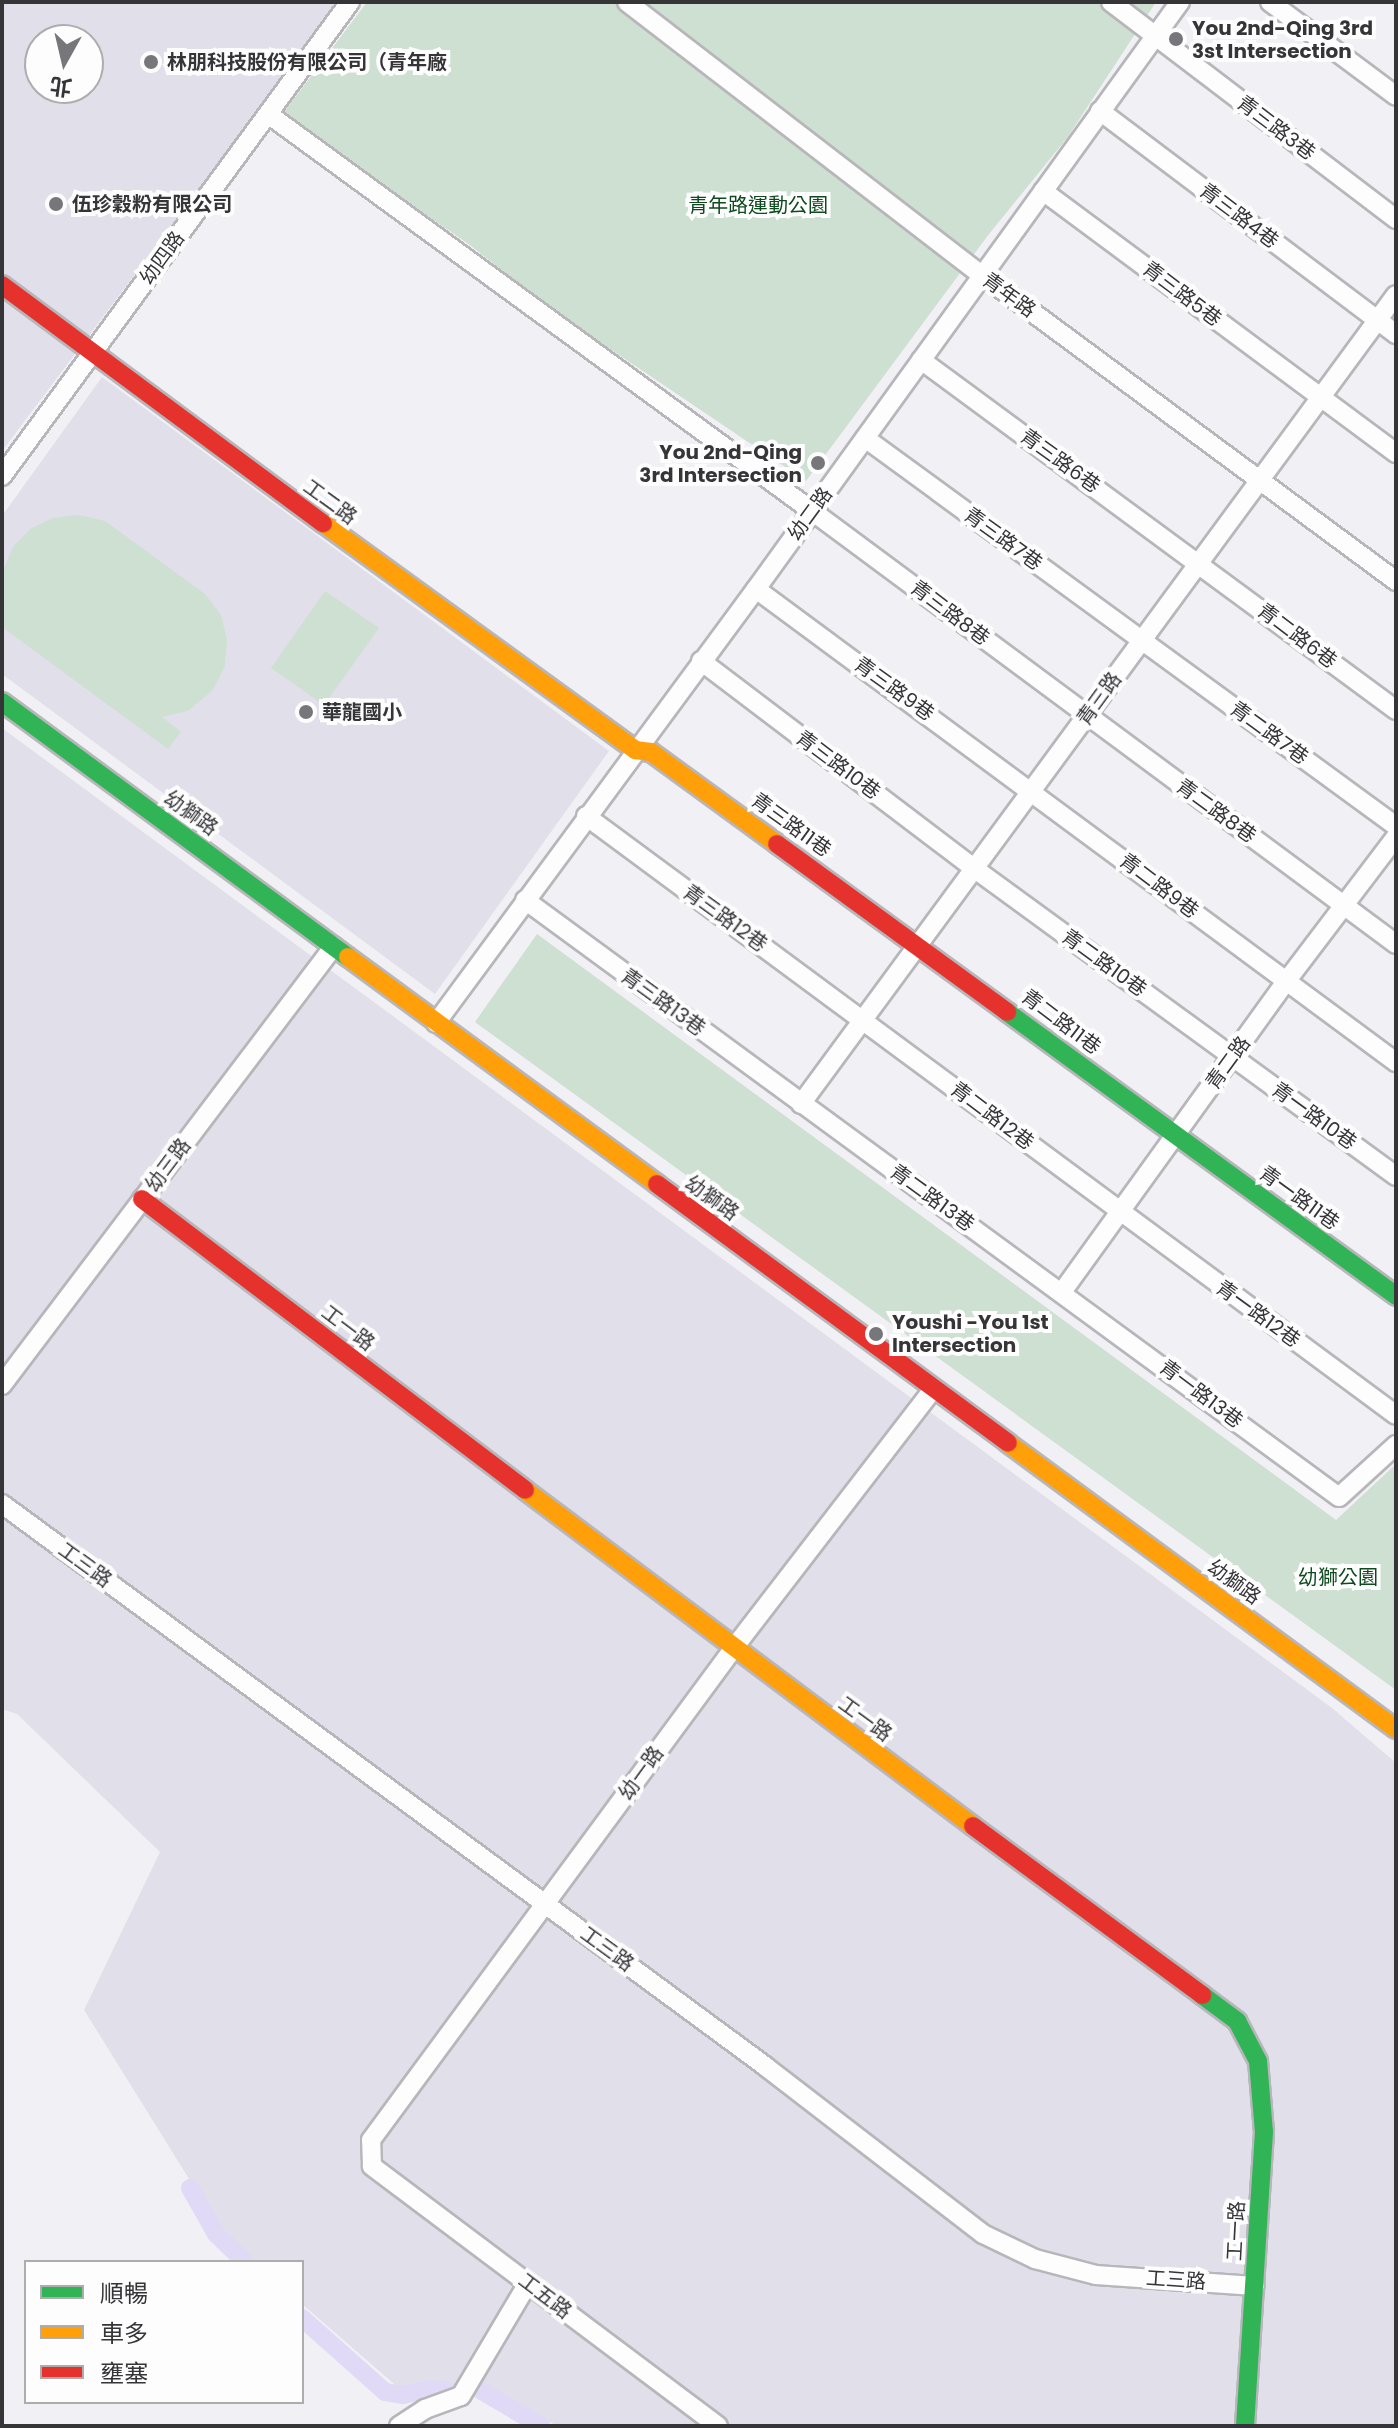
<!DOCTYPE html>
<meta charset="utf-8">
<style>
body{margin:0}
#map{position:relative;width:1398px;height:2428px;overflow:hidden;background:#f1f0f5;font-family:Poppins,"Noto Sans TC",sans-serif}
div>[style]{position:absolute}
.built>*{inset:0;background:#e1dfe9}
.green>*{inset:0;background:#cde0d1}
.canal>*{height:18px;margin:-9px;padding:0 9px;transform-origin:9px;border-radius:9px;background:#e0daf6}
.roads{filter:drop-shadow(2px 0 #b7b6ba) drop-shadow(-2px 0 #b7b6ba) drop-shadow(0 2px #b7b6ba) drop-shadow(0 -2px #b7b6ba)}
.street>*{height:18px;margin:-9px;padding:0 9px;transform-origin:9px;border-radius:9px;background:#fdfdfe}
.fast>*{height:18px;margin:-9px;padding:0 9px;transform-origin:9px;border-radius:9px;background:#30b455}
.slow>*{height:18px;margin:-9px;padding:0 9px;transform-origin:9px;border-radius:9px;background:#ff9f0a}
.jam>*{height:18px;margin:-9px;padding:0 9px;transform-origin:9px;border-radius:9px;background:#e5322d}
.dots>*{width:22px;height:22px;translate:-50% -50%;box-sizing:border-box;border:4px solid #fdfdfe;border-radius:50%}
span{translate:-50% -50%;white-space:nowrap;text-align:center;line-height:1.15;-webkit-text-stroke:8px #fdfdfe;paint-order:stroke}
.poi-label{font-size:20px;color:#353437;font-weight:700}
.left{translate:0 -50%;text-align:left}
.right{translate:-100% -50%;text-align:right}
.street-label{font-size:20px;color:#353437}
.park-label{font-size:20px;color:#0e4a1e}
.frame{position:absolute;inset:0;border:4px solid #353437;pointer-events:none}
.legend{position:absolute;left:24px;top:2260px;width:280px;height:144px;box-sizing:border-box;background:#fdfdfe;border:2px solid #adadae;margin:0;padding:10px 14px;list-style:none;font-size:24px;color:#353437}
.legend li{display:flex;align-items:center;gap:16px;height:40px}
.legend b{width:40px;border:2px solid #adadae}
.north{position:absolute;left:24px;top:24px;width:80px;height:80px;box-sizing:border-box;background:#fdfdfe;border:2px solid #adadae;border-radius:50%;rotate:188deg;font-size:22px;font-weight:700;line-height:32px;text-align:center;color:#353437}
.north::after{content:'';display:block;margin:auto;width:28px;height:36px;background:#77767a;clip-path:polygon(50% 0,100% 100%,50% 72%,0 100%)}
</style>
<div id="map">
<div class="built">
<div style="clip-path:polygon(evenodd,2px 2px,340px 2px,2px 451px,2px 2px,40px 40px,88px 40px,88px 88px,40px 88px,40px 40px)"></div>
<div style="clip-path:polygon(102px 377px,609px 751px,435px 994px,2px 674px,2px 516px)"></div>
<div style="clip-path:polygon(2px 728px,1332px 1708px,1396px 1763px,1396px 2426px,557px 2426px,482px 2384px,408px 2396px,302px 2304px,302px 2262px,254px 2262px,224px 2235px,84px 2010px,160px 1852px,17px 1714px,2px 1709px)"></div>
</div>
<div class="green">
<div style="clip-path:polygon(367px 2px,1156px 2px,1067px 138px,989px 234px,806px 481px,548px 307px,470px 245px,378px 182px,284px 112px)"></div>
<div style="clip-path:polygon(78px 515px,105px 521px,205px 594px,221px 615px,227px 640px,225px 666px,213px 690px,188px 711px,162px 717px,181px 732px,168px 749px,2px 627px,3px 571px,13px 547px,30px 529px,53px 518px)"></div>
<div style="clip-path:polygon(325px 591px,379px 628px,324px 705px,271px 668px)"></div>
<div style="clip-path:polygon(537px 934px,1336px 1520px,1396px 1464px,1396px 1690px,475px 1022px)"></div>
</div>
<div class="canal">
<div style="left:190px;top:2188px;width:53px;rotate:60.5deg"></div>
<div style="left:216px;top:2234px;width:40px;rotate:44deg"></div>
<div style="left:302px;top:2318px;width:111px;rotate:41.7deg"></div>
<div style="left:385px;top:2392px;width:18px;rotate:9deg"></div>
<div style="left:403px;top:2395px;width:25px;rotate:-14deg"></div>
<div style="left:427px;top:2389px;width:20px;rotate:3deg"></div>
<div style="left:480px;top:2390px;width:71px;rotate:30.5deg"></div>
</div>
<div class="roads">
<div class="street">
<div style="left:627px;top:2px;width:448px;rotate:37.6deg"></div>
<div style="left:982px;top:275px;width:515px;rotate:36.47deg"></div>
<div style="left:1111px;top:2px;width:358px;rotate:37.3deg"></div>
<div style="left:1270px;top:2px;width:157px;rotate:36.7deg"></div>
<div style="left:1100px;top:111px;width:371px;rotate:37deg"></div>
<div style="left:268px;top:114px;width:673px;rotate:36.12deg"></div>
<div style="left:812px;top:511px;width:727px;rotate:36.55deg"></div>
<div style="left:1043px;top:191px;width:440px;rotate:36.6deg"></div>
<div style="left:921px;top:360px;width:590px;rotate:36.38deg"></div>
<div style="left:865px;top:438px;width:658px;rotate:36.16deg"></div>
<div style="left:2px;top:476px;width:588px;rotate:-53.71deg"></div>
<div style="left:756px;top:589px;width:796px;rotate:36.47deg"></div>
<div style="left:701px;top:661px;width:344px;rotate:37.2deg"></div>
<div style="left:975px;top:869px;width:521px;rotate:36.1deg"></div>
<div style="left:586px;top:816px;width:1007px;rotate:36.48deg"></div>
<div style="left:525px;top:900px;width:1009px;rotate:36.26deg"></div>
<div style="left:1339px;top:1497px;width:77px;rotate:-42.4deg"></div>
<div style="left:436px;top:1023px;width:539px;rotate:-53.6deg"></div>
<div style="left:756px;top:589px;width:724px;rotate:-54.16deg"></div>
<div style="left:801px;top:1104px;width:1004px;rotate:-53.67deg"></div>
<div style="left:1062px;top:1292px;width:381px;rotate:-54.2deg"></div>
<div style="left:1285px;top:983px;width:183px;rotate:-52.8deg"></div>
<div style="left:2px;top:1385px;width:550px;rotate:-52.9deg"></div>
<div style="left:2px;top:1504px;width:948px;rotate:36.37deg"></div>
<div style="left:765px;top:2066px;width:275px;rotate:37.6deg"></div>
<div style="left:983px;top:2234px;width:58px;rotate:25.7deg"></div>
<div style="left:1035px;top:2259px;width:63px;rotate:14.7deg"></div>
<div style="left:1096px;top:2275px;width:159px;rotate:4deg"></div>
<div style="left:399px;top:2426px;width:31px;rotate:-33deg"></div>
<div style="left:425px;top:2409px;width:38px;rotate:-20deg"></div>
<div style="left:461px;top:2396px;width:131px;rotate:-59.3deg"></div>
<div style="left:718px;top:2426px;width:433px;rotate:-143.1deg"></div>
<div style="left:372px;top:2166px;width:26px;rotate:-92deg"></div>
<div style="left:371px;top:2140px;width:610px;rotate:-53.6deg"></div>
<div style="left:733px;top:1649px;width:328px;rotate:-52.4deg"></div>
</div>
<div class="fast">
<div style="left:2px;top:702px;width:430px;rotate:36.4deg"></div>
<div style="left:1007px;top:1012px;width:482px;rotate:36.1deg"></div>
<div style="left:1202px;top:1995px;width:44px;rotate:36.6deg"></div>
<div style="left:1237px;top:2021px;width:45px;rotate:62.3deg"></div>
<div style="left:1258px;top:2061px;width:71px;rotate:85.2deg"></div>
<div style="left:1264px;top:2132px;width:295px;rotate:93.7deg"></div>
</div>
<div class="slow">
<div style="left:323px;top:523px;width:386px;rotate:36deg"></div>
<div style="left:635px;top:750px;width:16px;rotate:7deg"></div>
<div style="left:651px;top:752px;width:156px;rotate:36.1deg"></div>
<div style="left:348px;top:957px;width:383px;rotate:36.3deg"></div>
<div style="left:1008px;top:1443px;width:482px;rotate:36.4deg"></div>
<div style="left:525px;top:1490px;width:560px;rotate:36.87deg"></div>
</div>
<div class="jam">
<div style="left:2px;top:285px;width:400px;rotate:36.6deg"></div>
<div style="left:777px;top:844px;width:285px;rotate:36.1deg"></div>
<div style="left:657px;top:1184px;width:436px;rotate:36.4deg"></div>
<div style="left:142px;top:1199px;width:481px;rotate:37.2deg"></div>
<div style="left:973px;top:1826px;width:285px;rotate:36.4deg"></div>
</div>
</div>
<div class="dots">
<div style="left:1176px;top:39px;background:#77767a"></div>
<div style="left:151px;top:62px;background:#77767a"></div>
<div style="left:56px;top:204px;background:#77767a"></div>
<div style="left:818px;top:463px;background:#77767a"></div>
<div style="left:306px;top:712px;background:#77767a"></div>
<div style="left:876px;top:1334px;background:#77767a"></div>
</div>
<div class="poi-label">
<span class="left" style="left:1192px;top:40px">You 2nd-Qing 3rd<br>3st Intersection</span>
<span class="left" style="left:167px;top:62px">林朋科技股份有限公司（青年廠</span>
<span class="left" style="left:72px;top:204px">伍珍穀粉有限公司</span>
<span class="right" style="left:802px;top:464px">You 2nd-Qing<br>3rd Intersection</span>
<span class="left" style="left:322px;top:712px">華龍國小</span>
<span class="left" style="left:892px;top:1334px">Youshi -You 1st<br>Intersection</span>
</div>
<div class="street-label">
<span style="left:1276px;top:128px;rotate:37deg">青三路3巷</span>
<span style="left:1239px;top:216px;rotate:37deg">青三路4巷</span>
<span style="left:162px;top:258px;rotate:-54deg">幼四路</span>
<span style="left:1182px;top:294px;rotate:37deg">青三路5巷</span>
<span style="left:1009px;top:295px;rotate:36deg">青年路</span>
<span style="left:1060px;top:461px;rotate:36deg">青三路6巷</span>
<span style="left:330px;top:502px;rotate:36deg">工二路</span>
<span style="left:810px;top:514px;rotate:-54deg">幼二路</span>
<span style="left:1003px;top:539px;rotate:36deg">青三路7巷</span>
<span style="left:950px;top:613px;rotate:37deg">青三路8巷</span>
<span style="left:1297px;top:636px;rotate:37deg">青二路6巷</span>
<span style="left:894px;top:689px;rotate:36deg">青三路9巷</span>
<span style="left:1099px;top:699px;rotate:-54deg">青三路</span>
<span style="left:1269px;top:733px;rotate:36deg">青二路7巷</span>
<span style="left:838px;top:765px;rotate:37deg">青三路10巷</span>
<span style="left:1216px;top:811px;rotate:36deg">青二路8巷</span>
<span style="left:191px;top:813px;rotate:36deg">幼獅路</span>
<span style="left:791px;top:825px;rotate:36deg">青三路11巷</span>
<span style="left:1159px;top:886px;rotate:37deg">青二路9巷</span>
<span style="left:725px;top:918px;rotate:36deg">青三路12巷</span>
<span style="left:1104px;top:963px;rotate:36deg">青二路10巷</span>
<span style="left:663px;top:1002px;rotate:36deg">青三路13巷</span>
<span style="left:1061px;top:1022px;rotate:37deg">青二路11巷</span>
<span style="left:1228px;top:1063px;rotate:-54deg">青二路</span>
<span style="left:992px;top:1116px;rotate:37deg">青二路12巷</span>
<span style="left:1314px;top:1116px;rotate:36deg">青一路10巷</span>
<span style="left:168px;top:1165px;rotate:-53deg">幼三路</span>
<span style="left:712px;top:1198px;rotate:36deg">幼獅路</span>
<span style="left:932px;top:1198px;rotate:36deg">青二路13巷</span>
<span style="left:1299px;top:1198px;rotate:36deg">青一路11巷</span>
<span style="left:1258px;top:1314px;rotate:36deg">青一路12巷</span>
<span style="left:348px;top:1328px;rotate:37deg">工一路</span>
<span style="left:1201px;top:1394px;rotate:37deg">青一路13巷</span>
<span style="left:85px;top:1565px;rotate:36deg">工三路</span>
<span style="left:1234px;top:1582px;rotate:36deg">幼獅路</span>
<span style="left:865px;top:1719px;rotate:36deg">工一路</span>
<span style="left:641px;top:1773px;rotate:-54deg">幼一路</span>
<span style="left:607px;top:1949px;rotate:36deg">工三路</span>
<span style="left:1236px;top:2231px;rotate:-87deg">工一路</span>
<span style="left:1176px;top:2280px;rotate:4deg">工三路</span>
<span style="left:545px;top:2296px;rotate:37deg">工五路</span>
</div>
<div class="park-label">
<span style="left:758px;top:205px">青年路運動公園</span>
<span style="left:1338px;top:1577px">幼獅公園</span>
</div>
<div class="frame"></div>
<ul class="legend">
<li><b style="height:10px;background:#30b455"></b>順暢</li>
<li><b style="height:10px;background:#ff9f0a"></b>車多</li>
<li><b style="height:10px;background:#e5322d"></b>壅塞</li>
</ul>
<div class="north">北</div>
</div>
